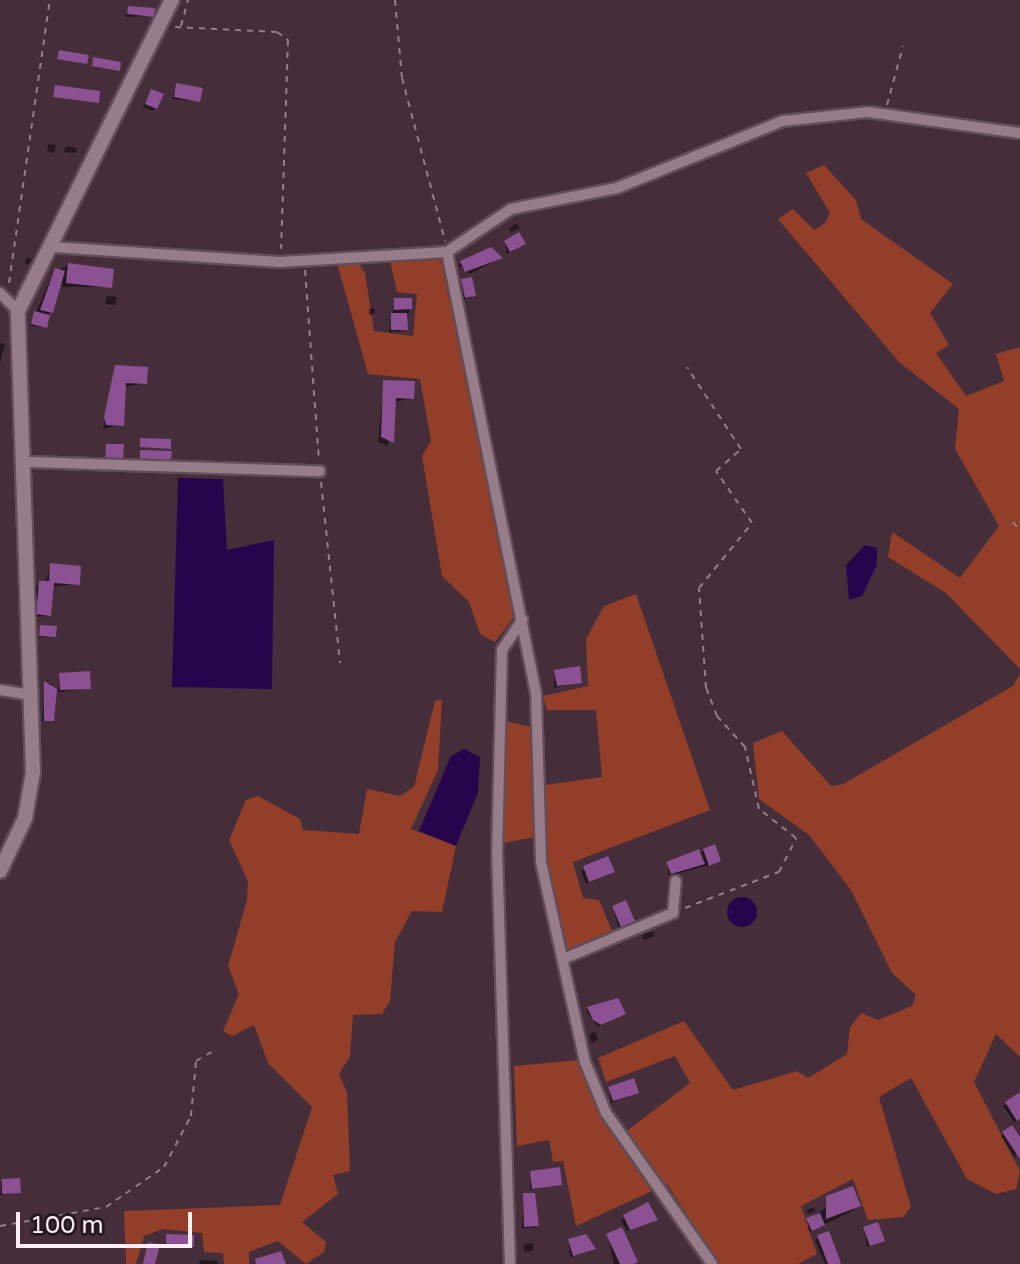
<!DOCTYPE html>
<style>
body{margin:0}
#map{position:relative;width:1020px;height:1264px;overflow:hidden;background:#452e39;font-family:"Varela Round",sans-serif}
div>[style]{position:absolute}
.forest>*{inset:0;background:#923e28}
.water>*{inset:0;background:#28044d}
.round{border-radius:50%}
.shadow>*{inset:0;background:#0007}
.building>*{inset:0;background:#8b5192}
.path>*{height:2px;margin-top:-1px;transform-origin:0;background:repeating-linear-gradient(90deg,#927f88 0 6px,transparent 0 12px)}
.roads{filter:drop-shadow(2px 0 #614d58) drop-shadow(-2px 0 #614d58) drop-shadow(0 2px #614d58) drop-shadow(0 -2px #614d58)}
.street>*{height:10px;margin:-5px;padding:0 5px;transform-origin:5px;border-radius:5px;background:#977c89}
.secondary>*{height:14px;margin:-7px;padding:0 7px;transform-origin:7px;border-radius:7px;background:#977c89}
span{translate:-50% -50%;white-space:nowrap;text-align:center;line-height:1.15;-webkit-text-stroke:6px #241a1f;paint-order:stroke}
.scale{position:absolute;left:16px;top:1212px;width:176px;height:36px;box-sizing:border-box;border:4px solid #fdeef5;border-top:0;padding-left:10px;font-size:24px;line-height:28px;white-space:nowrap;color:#fdeef5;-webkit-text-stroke:6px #241a1f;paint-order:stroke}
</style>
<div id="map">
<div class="forest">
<div style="clip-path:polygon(824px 165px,856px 200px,861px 219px,953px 284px,930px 313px,949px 345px,936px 353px,966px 396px,1004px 381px,996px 354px,1020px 347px,1020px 669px,946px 593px,888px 557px,892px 532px,960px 578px,999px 526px,955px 449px,959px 409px,899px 362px,778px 219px,793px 209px,814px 230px,825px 223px,830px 213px,806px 173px)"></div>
<div style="clip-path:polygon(441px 260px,512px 603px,513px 618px,495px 642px,480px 634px,469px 602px,442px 576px,422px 456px,431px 441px,420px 379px,368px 374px,337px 263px,357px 261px,365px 273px,374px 331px,413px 336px,417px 294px,397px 292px,390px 261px)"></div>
<div style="clip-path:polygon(636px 594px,710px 810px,573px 862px,583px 898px,599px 900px,613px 933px,568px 951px,546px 860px,545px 785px,602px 777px,596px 710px,547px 710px,543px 696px,588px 686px,586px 639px,604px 606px)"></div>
<div style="clip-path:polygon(1020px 674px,1020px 1057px,996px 1034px,974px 1082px,1020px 1171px,1016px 1189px,996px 1194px,967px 1179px,911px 1078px,879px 1097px,911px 1207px,903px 1217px,868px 1220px,853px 1179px,801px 1206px,817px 1254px,798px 1264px,719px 1264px,667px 1184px,576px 1226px,563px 1161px,553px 1162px,549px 1140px,517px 1146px,514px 1066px,579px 1060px,616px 1139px,690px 1083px,675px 1056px,606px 1082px,598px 1058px,684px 1021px,733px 1090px,797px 1071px,808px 1078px,847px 1054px,850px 1027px,861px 1013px,878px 1020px,912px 1006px,916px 995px,892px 973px,851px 890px,809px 835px,759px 799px,753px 743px,782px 731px,831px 786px,843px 784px,1013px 686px)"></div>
<div style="clip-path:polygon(442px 699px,438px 770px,411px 829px,456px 846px,442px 912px,412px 911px,395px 942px,390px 1001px,382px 1014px,353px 1015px,350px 1056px,339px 1074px,347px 1093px,350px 1171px,333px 1175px,338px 1194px,302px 1222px,326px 1242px,324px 1252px,306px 1264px,278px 1241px,249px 1252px,249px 1264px,224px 1264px,223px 1253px,204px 1252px,202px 1233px,163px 1229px,144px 1236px,136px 1264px,126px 1264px,124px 1211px,280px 1205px,312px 1107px,268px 1063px,254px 1025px,232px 1036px,223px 1031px,239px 994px,228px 966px,247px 900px,248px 881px,229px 840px,246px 800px,258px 796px,300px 819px,303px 830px,359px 834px,367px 789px,400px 796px,414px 787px,435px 701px)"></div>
<div style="clip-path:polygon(504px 721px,532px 727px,535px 837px,503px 843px)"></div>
</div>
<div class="water">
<div style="clip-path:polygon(178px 478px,223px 479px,227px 550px,274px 540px,272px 689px,172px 687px)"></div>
<div style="clip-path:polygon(865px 545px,877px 548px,877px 565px,862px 596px,849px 600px,846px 565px)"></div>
<div style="clip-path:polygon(464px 749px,480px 757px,478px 793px,456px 846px,419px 831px,451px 756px)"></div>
<div class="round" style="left:727px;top:897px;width:30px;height:30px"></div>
</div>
<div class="shadow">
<div style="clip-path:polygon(129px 8px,153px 16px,125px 17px)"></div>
<div style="clip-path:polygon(177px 85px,199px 101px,172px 99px)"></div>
<div style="clip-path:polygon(152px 91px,156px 108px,153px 111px,143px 107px)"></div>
<div style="clip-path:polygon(48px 144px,56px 145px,54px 153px,47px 152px)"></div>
<div style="clip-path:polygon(66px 146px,77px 148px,76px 153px,64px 152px)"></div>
<div style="clip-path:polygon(517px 223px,520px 228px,511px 232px,509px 228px)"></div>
<div style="clip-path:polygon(505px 242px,521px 246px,507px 254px)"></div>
<div style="clip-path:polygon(28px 257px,32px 260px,28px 265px,24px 262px)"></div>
<div style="clip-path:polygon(500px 258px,470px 274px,458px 265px,461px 263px)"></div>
<div style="clip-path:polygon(69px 265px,110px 287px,62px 287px,61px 276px,45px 327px,30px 326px,53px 273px)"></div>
<div style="clip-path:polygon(462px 281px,473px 295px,471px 298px,463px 300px)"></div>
<div style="clip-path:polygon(107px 296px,117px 297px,115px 305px,105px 304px)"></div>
<div style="clip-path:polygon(395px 300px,410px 309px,403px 331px,389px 332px)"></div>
<div style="clip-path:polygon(374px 308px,375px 313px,369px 315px,369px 309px)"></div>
<div style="clip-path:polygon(0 343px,5px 344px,0 363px)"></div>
<div style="clip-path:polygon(115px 368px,145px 383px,124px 387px,122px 425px,103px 429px)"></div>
<div style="clip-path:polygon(384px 382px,412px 398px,394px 402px,388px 446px,378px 442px)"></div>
<div style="clip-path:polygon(106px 446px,121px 458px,119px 461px,104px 460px)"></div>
<div style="clip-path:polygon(51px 565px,78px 584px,51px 587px,49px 615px,32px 618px,35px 587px,45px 583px)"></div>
<div style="clip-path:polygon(41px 627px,54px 636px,38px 638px)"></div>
<div style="clip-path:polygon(555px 672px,580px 682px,554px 688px)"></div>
<div style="clip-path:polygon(60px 675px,89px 688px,58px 692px)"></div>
<div style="clip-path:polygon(45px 683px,52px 684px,55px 714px,42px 722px)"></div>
<div style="clip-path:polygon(704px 851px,716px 863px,669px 876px,667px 864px)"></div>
<div style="clip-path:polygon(607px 859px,612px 872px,586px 884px,581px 871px)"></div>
<div style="clip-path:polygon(613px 908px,635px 926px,620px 933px)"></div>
<div style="clip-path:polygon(653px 931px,655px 936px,644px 940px,642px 935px)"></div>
<div style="clip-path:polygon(586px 1011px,588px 1009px,623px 1014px,598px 1027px)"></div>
<div style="clip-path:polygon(595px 1032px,598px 1040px,592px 1043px,589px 1035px)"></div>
<div style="clip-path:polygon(609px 1089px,637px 1092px,611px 1103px)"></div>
<div style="clip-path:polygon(1020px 1095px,1020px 1119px,1014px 1122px,1003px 1106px)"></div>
<div style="clip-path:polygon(1004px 1133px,1020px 1141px,1015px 1158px,1001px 1136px)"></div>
<div style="clip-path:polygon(531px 1173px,560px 1184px,530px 1190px)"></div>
<div style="clip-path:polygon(2px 1181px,19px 1192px,0 1195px)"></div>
<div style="clip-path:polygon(852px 1189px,854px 1210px,809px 1232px,808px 1220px)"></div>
<div style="clip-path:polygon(524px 1195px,537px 1226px,534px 1228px,522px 1228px)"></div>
<div style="clip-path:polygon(648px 1205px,655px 1220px,627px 1231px,621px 1220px)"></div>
<div style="clip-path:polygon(814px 1207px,815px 1211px,807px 1214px,807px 1210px)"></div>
<div style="clip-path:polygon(864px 1229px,882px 1241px,867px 1247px)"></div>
<div style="clip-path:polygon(828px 1233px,838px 1264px,825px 1264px,815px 1240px)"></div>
<div style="clip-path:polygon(167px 1236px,192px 1246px,164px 1248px)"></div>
<div style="clip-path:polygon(608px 1236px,633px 1264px,614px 1264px)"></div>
<div style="clip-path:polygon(569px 1241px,594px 1249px,570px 1257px)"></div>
<div style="clip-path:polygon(533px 1243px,533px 1251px,524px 1252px,524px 1244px)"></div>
<div style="clip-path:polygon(201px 1260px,218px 1261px,218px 1264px,198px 1264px)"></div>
</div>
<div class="building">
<div style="clip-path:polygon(128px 6px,155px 8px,154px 17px,127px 14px)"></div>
<div style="clip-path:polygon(59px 50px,89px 55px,87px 64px,57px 59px)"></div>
<div style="clip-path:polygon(93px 57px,121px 62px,120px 71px,92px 66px)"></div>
<div style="clip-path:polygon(176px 83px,203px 88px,200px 102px,174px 97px)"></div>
<div style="clip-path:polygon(55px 85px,100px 91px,99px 103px,53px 97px)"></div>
<div style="clip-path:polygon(151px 89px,164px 94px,157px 109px,145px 104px)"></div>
<div style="clip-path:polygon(519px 232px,526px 244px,510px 252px,504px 241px)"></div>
<div style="clip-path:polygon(491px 247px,503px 258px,465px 272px,460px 261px)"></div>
<div style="clip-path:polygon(68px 263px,114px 269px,112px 288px,66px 283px)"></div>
<div style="clip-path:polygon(55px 268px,65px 271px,53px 313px,40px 310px)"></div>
<div style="clip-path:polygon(472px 277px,476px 296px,465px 298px,461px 279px)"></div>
<div style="clip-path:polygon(394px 298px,412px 298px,412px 309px,394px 310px)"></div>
<div style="clip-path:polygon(34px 311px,50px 315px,47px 328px,31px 324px)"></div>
<div style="clip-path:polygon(391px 313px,407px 313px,408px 330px,391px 330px)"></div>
<div style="clip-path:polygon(115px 365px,148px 367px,147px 384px,126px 383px,124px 426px,106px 425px,104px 417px)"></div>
<div style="clip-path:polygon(383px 380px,415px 381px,414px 399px,396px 398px,394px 443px,381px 437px)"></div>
<div style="clip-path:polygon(140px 438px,171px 439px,171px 449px,140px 447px)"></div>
<div style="clip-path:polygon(106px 444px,124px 444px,123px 459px,105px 458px)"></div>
<div style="clip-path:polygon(140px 450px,172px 451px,171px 460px,140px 459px)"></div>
<div style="clip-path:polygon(50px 563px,81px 566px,80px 585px,54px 583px,51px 616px,36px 614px,39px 581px,49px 581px)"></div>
<div style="clip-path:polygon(40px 625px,57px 626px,56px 637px,39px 636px)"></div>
<div style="clip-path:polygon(580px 666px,582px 683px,557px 686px,554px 670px)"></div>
<div style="clip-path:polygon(90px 671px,91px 689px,60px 690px,59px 673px)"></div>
<div style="clip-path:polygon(44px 681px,57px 689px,54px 721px,44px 721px)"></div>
<div style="clip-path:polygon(715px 844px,721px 861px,709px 866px,703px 849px)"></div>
<div style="clip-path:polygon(699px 849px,705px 864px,671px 874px,666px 862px)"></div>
<div style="clip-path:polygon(608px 856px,615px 872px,589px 882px,583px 866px)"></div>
<div style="clip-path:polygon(626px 900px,637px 926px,623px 932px,612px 906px)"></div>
<div style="clip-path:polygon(618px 998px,626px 1014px,601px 1025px,593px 1020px,587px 1007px)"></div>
<div style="clip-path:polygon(634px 1078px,639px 1093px,613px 1101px,608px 1087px)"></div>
<div style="clip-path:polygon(1020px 1092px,1020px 1119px,1017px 1121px,1005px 1102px)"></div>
<div style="clip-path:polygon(1012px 1125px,1020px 1137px,1020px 1159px,1002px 1132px)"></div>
<div style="clip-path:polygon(560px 1167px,562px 1185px,532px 1189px,530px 1171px)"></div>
<div style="clip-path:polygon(20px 1178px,21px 1193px,2px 1194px,2px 1179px)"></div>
<div style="clip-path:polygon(853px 1186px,861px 1206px,826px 1219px,826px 1196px)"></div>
<div style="clip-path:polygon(523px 1193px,535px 1193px,539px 1226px,524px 1227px)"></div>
<div style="clip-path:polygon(648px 1202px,658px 1220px,630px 1230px,623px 1215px)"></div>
<div style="clip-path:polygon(820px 1213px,825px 1225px,812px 1231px,806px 1218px)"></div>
<div style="clip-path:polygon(878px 1222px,885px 1241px,870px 1246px,863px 1227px)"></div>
<div style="clip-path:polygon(622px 1227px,638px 1262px,634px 1264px,620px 1264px,606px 1234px)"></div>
<div style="clip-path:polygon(829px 1231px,841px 1263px,840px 1264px,828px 1264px,817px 1235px)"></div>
<div style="clip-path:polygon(166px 1234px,194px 1235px,194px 1247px,166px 1246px)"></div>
<div style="clip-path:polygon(586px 1234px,596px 1249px,573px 1256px,568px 1239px)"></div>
<div style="clip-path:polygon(148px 1242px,160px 1245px,155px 1264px,143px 1264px)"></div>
<div style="clip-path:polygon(281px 1251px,286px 1264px,256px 1264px,255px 1259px)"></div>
</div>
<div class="path">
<div style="left:395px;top:0;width:78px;rotate:84.9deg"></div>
<div style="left:402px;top:78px;width:169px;rotate:75.2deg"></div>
<div style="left:181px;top:26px;width:27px;rotate:-75deg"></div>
<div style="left:175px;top:27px;width:102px;rotate:2.8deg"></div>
<div style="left:277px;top:32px;width:14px;rotate:36deg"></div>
<div style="left:288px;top:40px;width:209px;rotate:91.9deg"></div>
<div style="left:887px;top:105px;width:61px;rotate:-74.8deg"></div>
<div style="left:305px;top:270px;width:190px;rotate:85.8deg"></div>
<div style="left:9px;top:283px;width:286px;rotate:-81.8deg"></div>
<div style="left:321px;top:482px;width:182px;rotate:84deg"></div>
<div style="left:1013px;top:522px;width:11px;rotate:52deg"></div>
<div style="left:685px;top:908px;width:101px;rotate:-21deg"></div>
<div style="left:779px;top:872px;width:38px;rotate:-63deg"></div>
<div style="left:796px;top:838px;width:47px;rotate:-141.9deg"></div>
<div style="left:759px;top:809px;width:64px;rotate:-102.7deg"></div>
<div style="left:745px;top:747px;width:42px;rotate:-132.1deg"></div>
<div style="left:717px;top:716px;width:30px;rotate:-111deg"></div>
<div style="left:706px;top:688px;width:100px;rotate:-94deg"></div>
<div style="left:699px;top:588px;width:84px;rotate:-50.8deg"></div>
<div style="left:752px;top:523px;width:63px;rotate:-124.7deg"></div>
<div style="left:716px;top:471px;width:33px;rotate:-41deg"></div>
<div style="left:741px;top:449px;width:98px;rotate:-123.4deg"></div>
<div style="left:0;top:1226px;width:108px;rotate:-10.2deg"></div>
<div style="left:106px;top:1207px;width:70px;rotate:-34.6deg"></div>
<div style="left:164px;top:1167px;width:58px;rotate:-62.1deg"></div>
<div style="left:191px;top:1116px;width:55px;rotate:-84.8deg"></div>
<div style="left:196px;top:1061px;width:22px;rotate:-30deg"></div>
</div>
<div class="roads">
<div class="street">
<div style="left:52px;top:247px;width:228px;rotate:3.8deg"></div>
<div style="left:280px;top:262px;width:167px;rotate:-3.4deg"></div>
<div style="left:447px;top:252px;width:77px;rotate:-33.9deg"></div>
<div style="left:511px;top:209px;width:108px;rotate:-11.2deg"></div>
<div style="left:617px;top:188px;width:179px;rotate:-22deg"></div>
<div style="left:783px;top:121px;width:85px;rotate:-6deg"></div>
<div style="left:868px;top:112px;width:153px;rotate:7.9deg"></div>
<div style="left:447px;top:252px;width:450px;rotate:78.6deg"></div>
<div style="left:536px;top:693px;width:169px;rotate:88.3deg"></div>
<div style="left:541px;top:862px;width:205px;rotate:77.6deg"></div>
<div style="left:585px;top:1062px;width:55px;rotate:67.6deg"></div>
<div style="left:606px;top:1113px;width:184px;rotate:54.9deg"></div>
<div style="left:0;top:293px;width:25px;rotate:45deg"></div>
<div style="left:26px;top:462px;width:294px;rotate:1.8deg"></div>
<div style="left:0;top:690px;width:31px;rotate:9deg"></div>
<div style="left:563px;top:959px;width:119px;rotate:-22.7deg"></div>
<div style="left:673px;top:913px;width:32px;rotate:-85deg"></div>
<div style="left:510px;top:1264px;width:409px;rotate:-91.8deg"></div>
<div style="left:497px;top:855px;width:205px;rotate:-88.6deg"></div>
<div style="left:502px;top:650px;width:37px;rotate:-56deg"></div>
</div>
<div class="secondary">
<div style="left:0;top:871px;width:59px;rotate:-64.7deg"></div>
<div style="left:25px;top:818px;width:47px;rotate:-80.1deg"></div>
<div style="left:33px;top:772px;width:461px;rotate:-91.9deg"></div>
<div style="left:18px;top:311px;width:347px;rotate:-63.7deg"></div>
</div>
</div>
<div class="scale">100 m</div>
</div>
